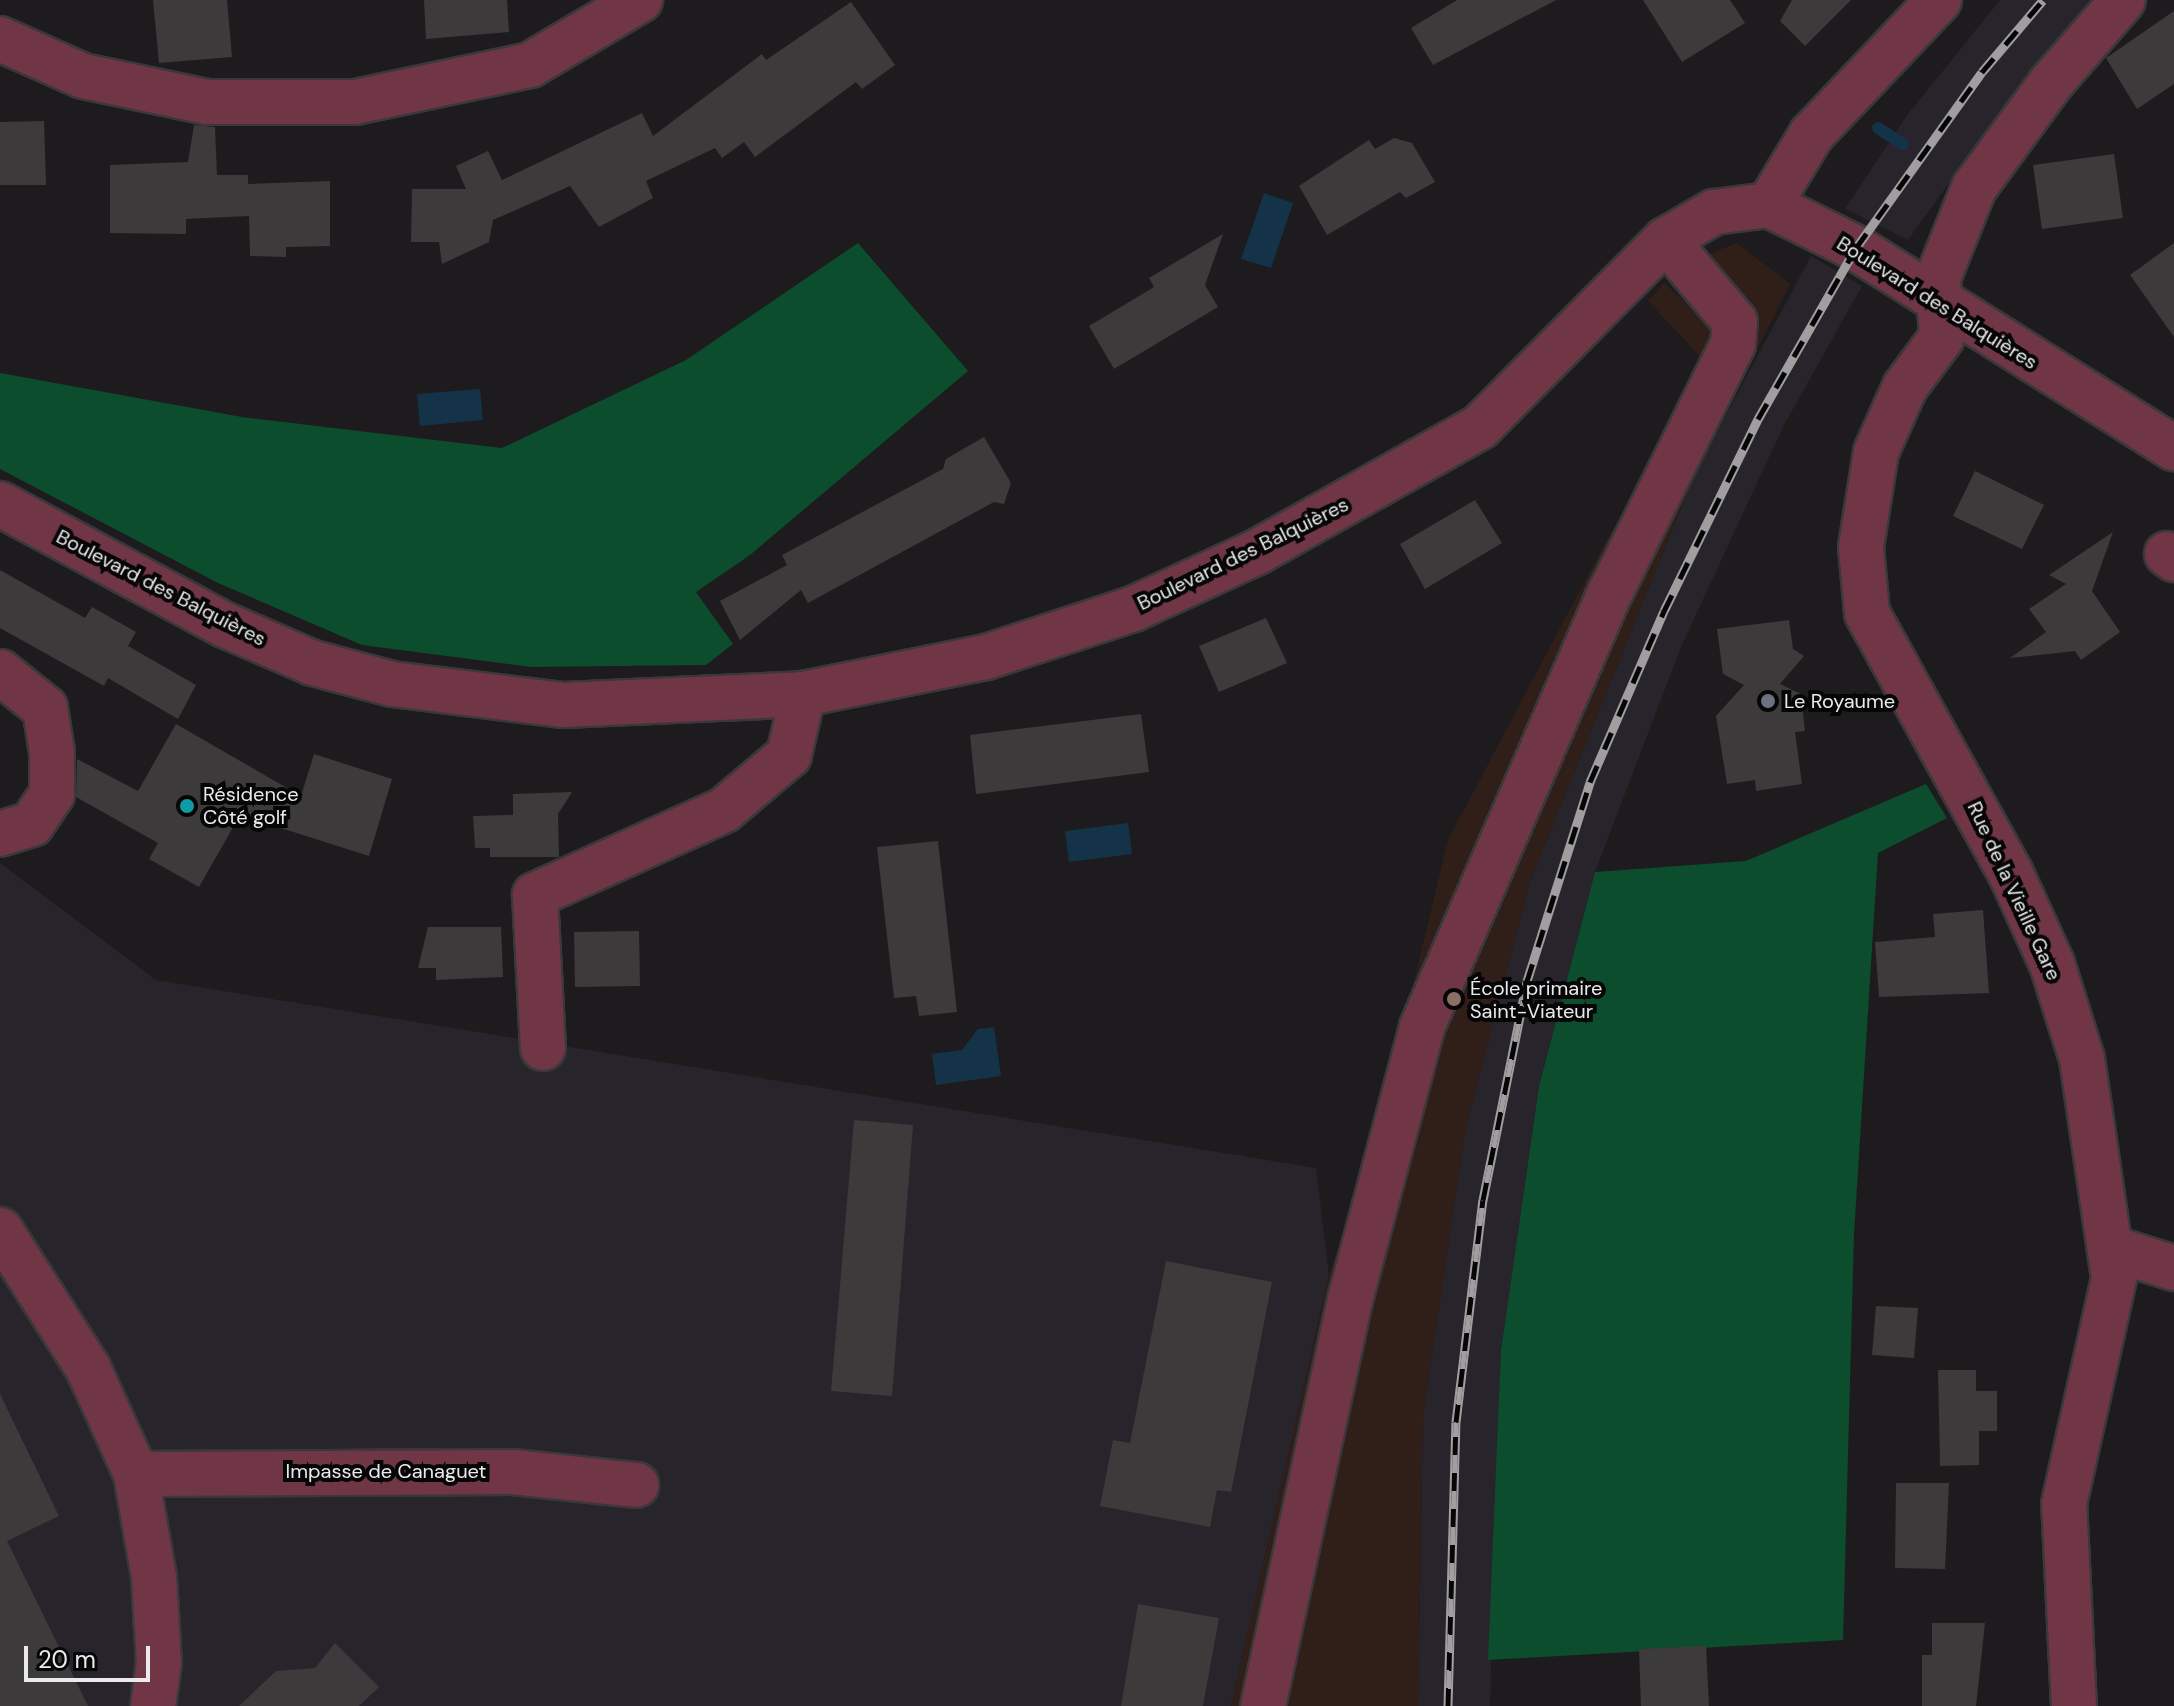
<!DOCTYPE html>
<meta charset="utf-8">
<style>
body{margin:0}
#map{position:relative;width:2174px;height:1706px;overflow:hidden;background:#1d1b1d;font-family:"DM Sans",sans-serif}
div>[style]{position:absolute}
.built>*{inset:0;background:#28242b}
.education>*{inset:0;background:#301e18}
.green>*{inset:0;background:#0b4d2d}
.water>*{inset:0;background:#153348}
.stream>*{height:12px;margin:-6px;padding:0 6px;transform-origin:6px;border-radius:6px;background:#153348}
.building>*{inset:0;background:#3d3a3b}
.roads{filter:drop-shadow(2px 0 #3a383a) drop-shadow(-2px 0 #3a383a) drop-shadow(0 2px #3a383a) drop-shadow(0 -2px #3a383a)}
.minor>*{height:44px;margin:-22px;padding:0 22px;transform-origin:22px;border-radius:22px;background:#713646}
.rail>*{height:9px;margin-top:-4.5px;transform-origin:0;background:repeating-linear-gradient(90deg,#070607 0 18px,#a09ea0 0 36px);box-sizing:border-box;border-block:2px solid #a09ea0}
.dots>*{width:22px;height:22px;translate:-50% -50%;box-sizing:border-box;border:4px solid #070607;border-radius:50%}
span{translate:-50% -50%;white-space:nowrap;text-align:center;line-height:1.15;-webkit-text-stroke:8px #070607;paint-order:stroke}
.street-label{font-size:20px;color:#eae9eb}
.poi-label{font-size:20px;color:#eae9eb}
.left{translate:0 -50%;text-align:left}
.scale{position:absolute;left:24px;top:1646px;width:126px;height:36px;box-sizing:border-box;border:4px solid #eae9eb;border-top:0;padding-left:10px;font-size:24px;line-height:28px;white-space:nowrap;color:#eae9eb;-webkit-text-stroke:6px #070607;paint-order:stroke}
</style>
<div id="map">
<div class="built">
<div style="clip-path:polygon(2000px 0,2096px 0,2003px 108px,1908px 240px,1845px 209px,1908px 114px)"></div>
<div style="clip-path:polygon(1811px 256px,1862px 286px,1784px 425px,1681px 647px,1595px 872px,1539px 1085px,1501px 1350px,1490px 1706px,1418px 1706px,1423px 1416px,1465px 1131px,1530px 881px,1696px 471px)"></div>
<div style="clip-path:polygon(0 863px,156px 980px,1316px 1168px,1329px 1275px,1231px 1706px,0 1706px)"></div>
</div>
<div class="education">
<div style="clip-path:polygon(1737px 243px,1790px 284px,1696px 471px,1530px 881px,1465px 1131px,1423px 1416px,1418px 1706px,1231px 1706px,1329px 1275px,1381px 1118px,1448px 840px,1607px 539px,1712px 369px,1648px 301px,1664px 283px,1688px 304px,1705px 285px,1704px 256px)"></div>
</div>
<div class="green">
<div style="clip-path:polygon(858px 243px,968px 371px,750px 555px,696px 592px,733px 644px,706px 665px,532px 667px,362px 645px,218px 583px,0 469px,0 373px,242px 417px,502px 448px,686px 360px)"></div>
<div style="clip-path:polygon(1926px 784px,1947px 818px,1878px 853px,1854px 1234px,1843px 1640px,1488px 1660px,1501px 1350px,1539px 1086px,1595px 872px,1746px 861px)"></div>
</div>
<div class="water">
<div style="clip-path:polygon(1264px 193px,1293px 203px,1271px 268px,1241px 259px)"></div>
<div style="clip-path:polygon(480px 389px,483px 420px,420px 426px,417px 394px)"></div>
<div style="clip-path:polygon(1128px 823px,1132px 854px,1069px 862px,1065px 831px)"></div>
<div style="clip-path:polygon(994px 1027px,1001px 1076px,936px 1085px,932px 1054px,962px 1050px,978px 1029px)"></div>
</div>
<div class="stream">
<div style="left:1878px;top:128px;width:30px;rotate:33deg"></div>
</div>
<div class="building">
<div style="clip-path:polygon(153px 0,227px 0,232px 57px,159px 63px)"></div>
<div style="clip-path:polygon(424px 0,507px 0,509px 32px,426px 39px)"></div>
<div style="clip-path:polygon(1457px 0,1556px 0,1433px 65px,1411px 28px)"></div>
<div style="clip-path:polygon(1643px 0,1730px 0,1745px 23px,1682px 62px)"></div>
<div style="clip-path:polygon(1792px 0,1851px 0,1805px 46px,1780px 21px)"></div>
<div style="clip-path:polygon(851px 2px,895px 65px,862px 89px,856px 82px,755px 157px,744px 142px,722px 158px,715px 148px,646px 181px,653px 198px,599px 227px,570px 186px,493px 220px,489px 242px,442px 264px,439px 242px,411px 242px,412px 189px,466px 189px,456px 166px,488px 151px,502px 180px,642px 113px,653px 136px,762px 54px,766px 60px)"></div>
<div style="clip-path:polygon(2174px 11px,2174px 84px,2137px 109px,2106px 58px)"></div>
<div style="clip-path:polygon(44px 121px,46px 185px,0 185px,0 122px)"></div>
<div style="clip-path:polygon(194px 125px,215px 127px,217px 175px,248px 175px,248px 184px,330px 181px,330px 246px,286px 247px,286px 257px,250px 256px,249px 216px,186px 219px,186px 234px,110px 233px,110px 165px,188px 162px)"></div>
<div style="clip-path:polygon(1394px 138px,1412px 143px,1435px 182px,1406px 198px,1400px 192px,1327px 235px,1299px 186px,1369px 140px,1375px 149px)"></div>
<div style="clip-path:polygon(2114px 154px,2123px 218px,2042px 229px,2033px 165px)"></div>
<div style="clip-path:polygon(1223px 234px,1205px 285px,1218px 307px,1114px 369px,1089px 326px,1154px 287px,1149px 278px)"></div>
<div style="clip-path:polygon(2174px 243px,2174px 337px,2130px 275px)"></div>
<div style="clip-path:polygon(984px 437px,1011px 483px,1004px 504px,994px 502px,808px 603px,801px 590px,740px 640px,720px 601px,787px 565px,782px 555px,943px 469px,946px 459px)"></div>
<div style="clip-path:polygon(1975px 471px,2044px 505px,2022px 549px,1953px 516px)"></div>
<div style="clip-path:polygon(1475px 500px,1502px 543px,1425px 589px,1400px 544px)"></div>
<div style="clip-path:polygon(2113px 532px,2092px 591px,2120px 632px,2081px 660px,2075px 651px,2010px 658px,2046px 632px,2029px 609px,2066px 584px,2049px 575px)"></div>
<div style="clip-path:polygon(0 570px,85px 618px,92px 607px,136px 632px,128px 646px,196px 685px,178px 719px,108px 678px,104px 686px,0 628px)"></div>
<div style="clip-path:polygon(1266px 618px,1287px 663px,1219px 692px,1199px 646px)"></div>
<div style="clip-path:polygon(1789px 620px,1793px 649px,1804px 656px,1780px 684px,1801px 694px,1805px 731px,1795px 732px,1802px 784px,1756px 791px,1755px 780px,1727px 784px,1716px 716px,1744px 685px,1723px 674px,1717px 629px)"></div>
<div style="clip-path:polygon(1141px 714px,1149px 772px,976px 794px,970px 735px)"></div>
<div style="clip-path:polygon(176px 724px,301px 796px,314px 754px,392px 779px,369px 856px,240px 815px,199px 887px,149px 859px,158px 843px,76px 797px,77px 759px,138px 791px)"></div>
<div style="clip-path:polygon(572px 792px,558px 814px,559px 857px,490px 857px,490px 848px,475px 848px,473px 816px,513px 815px,513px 794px)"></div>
<div style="clip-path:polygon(938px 841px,957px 1012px,919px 1016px,916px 996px,894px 998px,877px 847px)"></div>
<div style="clip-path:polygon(1983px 910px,1989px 993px,1879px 997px,1875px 942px,1935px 937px,1933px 914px)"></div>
<div style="clip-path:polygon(428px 927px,501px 927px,503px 977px,436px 980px,436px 968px,418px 968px)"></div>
<div style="clip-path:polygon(639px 931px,640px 986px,575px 987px,574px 932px)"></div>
<div style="clip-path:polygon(854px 1120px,913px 1125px,892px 1396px,831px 1391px)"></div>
<div style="clip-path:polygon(1166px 1261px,1272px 1282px,1231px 1492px,1217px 1490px,1210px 1527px,1100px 1506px,1113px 1440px,1130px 1443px)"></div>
<div style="clip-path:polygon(1876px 1306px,1918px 1308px,1914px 1358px,1872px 1355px)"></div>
<div style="clip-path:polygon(1938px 1370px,1976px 1370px,1976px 1391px,1997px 1391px,1997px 1431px,1979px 1431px,1979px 1465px,1940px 1466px)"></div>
<div style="clip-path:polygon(0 1394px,59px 1516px,7px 1541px,88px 1706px,0 1706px)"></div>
<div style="clip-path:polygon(1896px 1483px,1949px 1483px,1945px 1569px,1895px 1568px)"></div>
<div style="clip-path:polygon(1138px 1604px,1219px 1618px,1203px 1706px,1121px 1706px)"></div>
<div style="clip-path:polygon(1932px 1623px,1985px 1623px,1976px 1706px,1922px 1706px,1922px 1655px,1932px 1655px)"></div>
<div style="clip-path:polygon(335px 1643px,379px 1687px,359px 1706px,239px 1706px,276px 1671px,315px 1668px)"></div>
<div style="clip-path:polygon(1706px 1646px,1709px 1706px,1641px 1706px,1639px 1649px)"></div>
</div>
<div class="roads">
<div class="minor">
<div style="left:0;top:39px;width:91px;rotate:24deg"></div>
<div style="left:83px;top:76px;width:127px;rotate:11.8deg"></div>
<div style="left:207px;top:102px;width:148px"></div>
<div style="left:355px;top:102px;width:179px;rotate:-11.9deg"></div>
<div style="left:530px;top:65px;width:128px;rotate:-30.6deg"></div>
<div style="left:1769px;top:205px;width:82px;rotate:-59deg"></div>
<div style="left:1811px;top:135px;width:186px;rotate:-46.5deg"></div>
<div style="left:0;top:504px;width:255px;rotate:28.3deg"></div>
<div style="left:225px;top:625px;width:96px;rotate:23.4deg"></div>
<div style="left:313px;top:663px;width:82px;rotate:14.9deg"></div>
<div style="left:392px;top:684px;width:173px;rotate:7deg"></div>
<div style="left:564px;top:705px;width:239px;rotate:-2.6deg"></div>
<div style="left:803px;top:694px;width:187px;rotate:-11.4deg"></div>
<div style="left:986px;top:657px;width:155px;rotate:-18.1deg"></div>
<div style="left:1133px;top:609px;width:136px;rotate:-24.7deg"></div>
<div style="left:1257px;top:552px;width:256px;rotate:-29.3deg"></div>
<div style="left:1480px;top:427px;width:264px;rotate:-45.2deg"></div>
<div style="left:1666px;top:240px;width:56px;rotate:-30.3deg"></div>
<div style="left:1714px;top:212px;width:55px;rotate:-7.3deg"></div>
<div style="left:1769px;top:205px;width:97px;rotate:26.3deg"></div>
<div style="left:1856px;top:248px;width:376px;rotate:32.2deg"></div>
<div style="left:2167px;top:554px;width:9px;rotate:36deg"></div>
<div style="left:0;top:672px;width:58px;rotate:38.7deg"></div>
<div style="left:45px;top:708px;width:45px;rotate:81deg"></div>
<div style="left:52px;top:752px;width:42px;rotate:90deg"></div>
<div style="left:52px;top:794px;width:36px;rotate:124deg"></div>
<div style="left:32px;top:824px;width:34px;rotate:163deg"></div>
<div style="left:543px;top:1048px;width:153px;rotate:-93deg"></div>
<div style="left:535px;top:895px;width:207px;rotate:-24.2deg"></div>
<div style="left:724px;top:810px;width:85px;rotate:-40.2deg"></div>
<div style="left:789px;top:755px;width:63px;rotate:-77.1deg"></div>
<div style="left:0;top:1230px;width:164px;rotate:57.5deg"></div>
<div style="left:88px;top:1368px;width:116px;rotate:65.6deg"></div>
<div style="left:136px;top:1474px;width:105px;rotate:80.1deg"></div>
<div style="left:154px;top:1577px;width:86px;rotate:86.7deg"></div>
<div style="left:159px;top:1663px;width:43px;rotate:97.9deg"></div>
<div style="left:2114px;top:1249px;width:63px;rotate:17.6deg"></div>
<div style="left:136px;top:1474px;width:377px;rotate:-0.3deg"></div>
<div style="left:513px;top:1472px;width:124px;rotate:6deg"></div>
<div style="left:1263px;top:1706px;width:415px;rotate:-77.9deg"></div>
<div style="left:1350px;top:1300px;width:282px;rotate:-75.2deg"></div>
<div style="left:1422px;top:1027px;width:473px;rotate:-66.6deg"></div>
<div style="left:1610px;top:593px;width:278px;rotate:-63.7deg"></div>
<div style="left:1733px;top:344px;width:22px;rotate:-85deg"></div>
<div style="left:1735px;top:322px;width:107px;rotate:-130.1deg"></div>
<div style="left:2074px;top:1706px;width:202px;rotate:-92.8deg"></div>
<div style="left:2064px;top:1504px;width:231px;rotate:-77.5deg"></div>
<div style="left:2114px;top:1278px;width:221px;rotate:-98.3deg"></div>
<div style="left:2082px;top:1059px;width:100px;rotate:-107.5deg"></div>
<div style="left:2052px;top:964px;width:99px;rotate:-114.5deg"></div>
<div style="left:2011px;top:874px;width:298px;rotate:-118.9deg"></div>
<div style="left:1867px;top:613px;width:66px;rotate:-95.2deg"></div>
<div style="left:1861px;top:547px;width:96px;rotate:-81deg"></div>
<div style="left:1876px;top:452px;width:71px;rotate:-66deg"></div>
<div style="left:1905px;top:387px;width:62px;rotate:-53.5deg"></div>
<div style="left:1942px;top:337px;width:59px;rotate:-93.9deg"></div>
<div style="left:1938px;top:278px;width:97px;rotate:-68.2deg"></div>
<div style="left:1974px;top:188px;width:129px;rotate:-53.8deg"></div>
<div style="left:2050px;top:84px;width:111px;rotate:-49deg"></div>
</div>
</div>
<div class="rail">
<div style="left:1448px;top:1706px;width:284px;rotate:-88.4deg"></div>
<div style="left:1456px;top:1422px;width:224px;rotate:-83.1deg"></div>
<div style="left:1483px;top:1200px;width:223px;rotate:-78.6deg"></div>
<div style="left:1527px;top:981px;width:209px;rotate:-72.4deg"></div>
<div style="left:1590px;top:782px;width:186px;rotate:-66.6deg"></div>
<div style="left:1664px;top:611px;width:214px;rotate:-63.9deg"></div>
<div style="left:1758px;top:419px;width:197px;rotate:-60.2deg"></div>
<div style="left:1856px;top:248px;width:216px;rotate:-54.4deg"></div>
<div style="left:1982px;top:72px;width:94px;rotate:-49.7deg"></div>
</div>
<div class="dots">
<div style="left:1768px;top:701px;background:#6b7280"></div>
<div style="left:187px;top:806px;background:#0f9aa8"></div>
<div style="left:1454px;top:999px;background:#8d6e63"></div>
</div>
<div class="street-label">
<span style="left:1937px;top:303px;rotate:32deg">Boulevard des Balquières</span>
<span style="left:1243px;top:554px;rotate:-26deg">Boulevard des Balquières</span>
<span style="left:161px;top:588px;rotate:27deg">Boulevard des Balquières</span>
<span style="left:2014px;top:891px;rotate:65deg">Rue de la Vieille Gare</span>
<span style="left:386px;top:1471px">Impasse de Canaguet</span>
</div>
<div class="poi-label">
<span class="left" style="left:1784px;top:701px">Le Royaume</span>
<span class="left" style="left:203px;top:806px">Résidence<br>Côté golf</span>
<span class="left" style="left:1470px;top:1000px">École primaire<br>Saint-Viateur</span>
</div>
<div class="scale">20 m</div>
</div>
